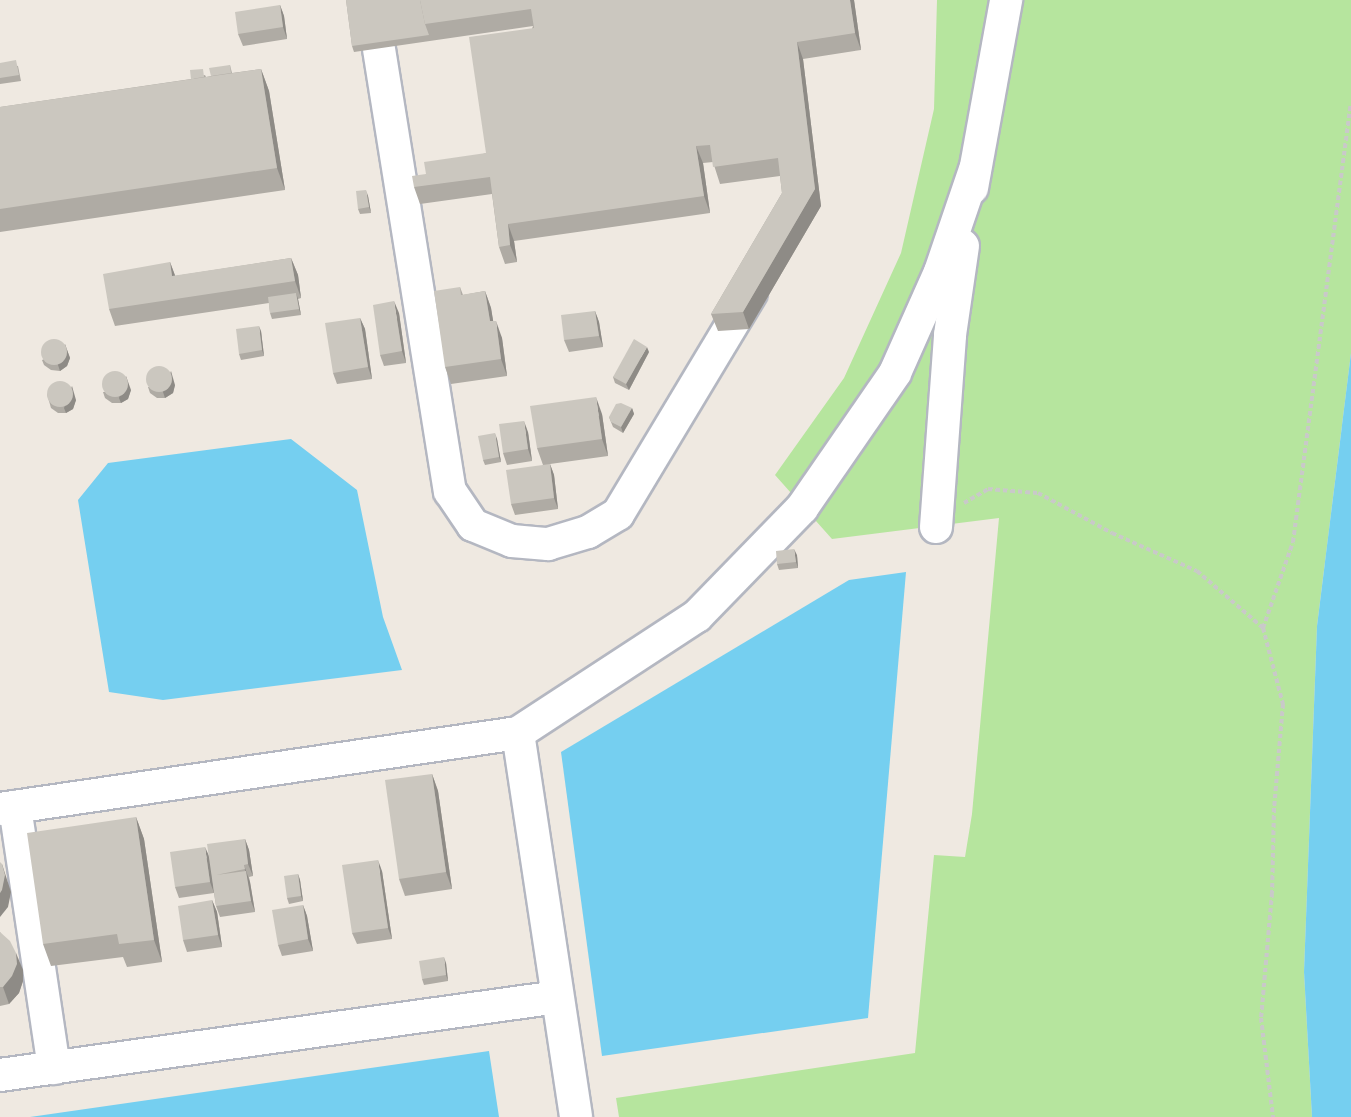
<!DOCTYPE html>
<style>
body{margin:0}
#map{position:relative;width:1351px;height:1117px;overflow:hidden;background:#efe9e1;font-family:Figtree,sans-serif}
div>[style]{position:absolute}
.green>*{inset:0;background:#b6e59e}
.water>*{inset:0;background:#75cff0}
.path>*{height:4px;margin-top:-2px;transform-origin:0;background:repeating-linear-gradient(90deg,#c9c9c9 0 4.5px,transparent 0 7.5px)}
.roads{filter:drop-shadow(2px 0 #b4b7c1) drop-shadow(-2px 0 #b4b7c1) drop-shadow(0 2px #b4b7c1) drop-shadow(0 -2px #b4b7c1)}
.minor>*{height:32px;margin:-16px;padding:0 16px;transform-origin:16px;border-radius:16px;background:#fff}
.wall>*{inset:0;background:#afaba4}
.shaded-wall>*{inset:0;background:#8e8b86}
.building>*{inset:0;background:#cbc7bf}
.round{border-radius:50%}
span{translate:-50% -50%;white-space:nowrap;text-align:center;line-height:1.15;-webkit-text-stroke:6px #fff;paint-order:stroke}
</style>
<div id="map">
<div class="green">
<div style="clip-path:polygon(937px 0,1351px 0,1351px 353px,1317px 626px,1304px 972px,1312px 1117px,619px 1117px,616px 1098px,915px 1053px,934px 855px,965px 857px,972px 814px,999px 518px,832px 539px,775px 475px,844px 378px,901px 253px,934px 109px)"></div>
</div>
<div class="water">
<div style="clip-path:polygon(1351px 353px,1351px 1117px,1312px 1117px,1304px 972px,1317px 626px)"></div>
<div style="clip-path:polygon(291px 439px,357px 490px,383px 617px,402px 670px,163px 700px,109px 692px,78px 500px,108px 463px)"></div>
<div style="clip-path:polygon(906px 572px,868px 1018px,602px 1056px,561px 752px,849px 580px)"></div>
<div style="clip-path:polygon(489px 1051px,499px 1117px,30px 1117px)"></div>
</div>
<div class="path">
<div style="left:964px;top:503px;width:28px;rotate:-30deg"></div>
<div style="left:988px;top:489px;width:50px;rotate:4.6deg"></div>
<div style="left:1038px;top:493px;width:84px;rotate:28.4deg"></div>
<div style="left:1112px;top:533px;width:93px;rotate:24.1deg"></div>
<div style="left:1197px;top:571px;width:87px;rotate:40.8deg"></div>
<div style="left:1263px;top:628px;width:79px;rotate:75.3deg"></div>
<div style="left:1283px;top:704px;width:104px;rotate:94.9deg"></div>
<div style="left:1274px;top:808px;width:85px;rotate:91.3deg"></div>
<div style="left:1272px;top:893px;width:125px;rotate:95deg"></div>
<div style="left:1261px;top:1018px;width:100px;rotate:83.1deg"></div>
<div style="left:1263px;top:628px;width:91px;rotate:-70.8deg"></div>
<div style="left:1293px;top:542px;width:442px;rotate:-82.5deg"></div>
</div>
<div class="roads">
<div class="minor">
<div style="left:379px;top:49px;width:448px;rotate:80.9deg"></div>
<div style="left:450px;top:491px;width:41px;rotate:55.9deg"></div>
<div style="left:473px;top:525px;width:42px;rotate:22.3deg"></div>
<div style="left:512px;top:541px;width:36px;rotate:5deg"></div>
<div style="left:548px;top:544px;width:42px;rotate:-16.7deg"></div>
<div style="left:588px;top:532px;width:35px;rotate:-31deg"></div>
<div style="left:618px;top:514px;width:258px;rotate:-59deg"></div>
<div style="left:972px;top:188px;width:191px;rotate:-79.7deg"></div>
<div style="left:936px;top:527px;width:193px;rotate:-85.8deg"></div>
<div style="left:950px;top:335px;width:90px;rotate:-81.7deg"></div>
<div style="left:518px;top:733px;width:388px;rotate:81.4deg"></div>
<div style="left:15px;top:807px;width:264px;rotate:81.5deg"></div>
<div style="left:0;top:809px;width:524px;rotate:-8.35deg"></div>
<div style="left:518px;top:733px;width:214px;rotate:-33.2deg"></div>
<div style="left:697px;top:616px;width:151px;rotate:-45.8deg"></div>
<div style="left:802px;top:508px;width:164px;rotate:-55.4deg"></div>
<div style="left:895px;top:373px;width:111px;rotate:-66deg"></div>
<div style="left:940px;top:272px;width:109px;rotate:-71.2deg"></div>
<div style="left:0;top:1075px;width:563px;rotate:-7.96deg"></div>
</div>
</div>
<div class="wall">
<div style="clip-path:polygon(346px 0,854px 0,861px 50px,803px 59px,821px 206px,749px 329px,718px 331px,711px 314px,782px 193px,780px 176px,720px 184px,713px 162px,703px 163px,710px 213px,514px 241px,517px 262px,505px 264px,499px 247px,492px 194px,420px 204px,414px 187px,426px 174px,486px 153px,533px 26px,354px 52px,352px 46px)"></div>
<div style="clip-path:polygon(280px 5px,284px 16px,287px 39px,243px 46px,238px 34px)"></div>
<div style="clip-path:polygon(0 63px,18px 66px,21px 81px,0 84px)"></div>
<div style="clip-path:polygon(230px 65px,232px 73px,261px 69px,269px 91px,285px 190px,0 232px,0 107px,191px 79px,205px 75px,206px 77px,211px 76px)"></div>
<div style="clip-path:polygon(368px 196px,371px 213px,360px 214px,358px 209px)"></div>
<div style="clip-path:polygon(291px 258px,298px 275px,301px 298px,298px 299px,301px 315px,272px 319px,270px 313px,269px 303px,115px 326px,109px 309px,170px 262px,175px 276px)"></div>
<div style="clip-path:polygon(460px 287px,463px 295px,485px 291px,491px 308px,493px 321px,502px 338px,507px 376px,451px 384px,445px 367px)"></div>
<div style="clip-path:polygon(595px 311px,599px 322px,603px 347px,569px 352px,564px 340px)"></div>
<div style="clip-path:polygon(399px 313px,406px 363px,384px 366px,380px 355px)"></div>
<div style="clip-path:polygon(360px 318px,365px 329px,372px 379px,337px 384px,333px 373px)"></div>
<div style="clip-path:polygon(261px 331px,264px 356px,241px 360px,239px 354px)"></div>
<div style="clip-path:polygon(67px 350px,70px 358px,67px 366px,60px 371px,51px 370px,44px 365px,42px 360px)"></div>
<div style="clip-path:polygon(649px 352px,629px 390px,615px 383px,613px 377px)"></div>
<div style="clip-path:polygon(175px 385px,173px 393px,165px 398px,157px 398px,150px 393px,148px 387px)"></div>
<div style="clip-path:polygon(131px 390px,128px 399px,121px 403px,112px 403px,105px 398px,103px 392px)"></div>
<div style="clip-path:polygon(47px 394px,76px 400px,73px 409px,66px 413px,58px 413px,51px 408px)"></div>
<div style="clip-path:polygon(632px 408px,634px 414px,623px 433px,613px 427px,609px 417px)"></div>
<div style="clip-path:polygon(602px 414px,608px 456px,550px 464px,554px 475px,558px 509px,515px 515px,511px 504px,543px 465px,537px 448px)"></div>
<div style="clip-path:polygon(528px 432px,532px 461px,507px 465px,503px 453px)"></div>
<div style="clip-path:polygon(497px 439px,501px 462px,485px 465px,483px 460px)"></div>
<div style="clip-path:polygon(797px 555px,798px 568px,779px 570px,777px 564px)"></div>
<div style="clip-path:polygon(432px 774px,438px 791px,452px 889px,405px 896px,399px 879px)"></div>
<div style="clip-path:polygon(136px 817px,144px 839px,162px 962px,127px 967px,123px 957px,51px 966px,43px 944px)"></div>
<div style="clip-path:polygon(245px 839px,249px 850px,253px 876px,249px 877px,250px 882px,255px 912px,220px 917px,216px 906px,214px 893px,179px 898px,175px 887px,209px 856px)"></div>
<div style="clip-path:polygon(382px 871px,392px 939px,357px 944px,352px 933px)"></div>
<div style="clip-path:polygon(298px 874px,300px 880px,303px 901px,289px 904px,287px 898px)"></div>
<div style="clip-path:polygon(212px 900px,217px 912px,222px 947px,187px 952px,183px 940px)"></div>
<div style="clip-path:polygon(303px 905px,307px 916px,313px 951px,282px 956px,278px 945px)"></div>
<div style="clip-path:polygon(0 932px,23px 970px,23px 981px,19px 993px,9px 1004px,0 1006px)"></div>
<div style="clip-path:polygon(446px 963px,448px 981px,424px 985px,422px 979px)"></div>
</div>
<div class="shaded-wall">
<div style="clip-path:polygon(850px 0,854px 0,861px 50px,855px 33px)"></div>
<div style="clip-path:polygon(280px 5px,284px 16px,287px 39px,283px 27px)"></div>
<div style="clip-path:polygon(797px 42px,803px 59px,821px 206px,749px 329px,743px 312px,815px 189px)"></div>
<div style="clip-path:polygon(261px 69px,269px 91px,285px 190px,277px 168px)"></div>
<div style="clip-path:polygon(696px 146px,703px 163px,710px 213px,704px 196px)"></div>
<div style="clip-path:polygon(366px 190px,368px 196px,371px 213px,369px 207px)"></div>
<div style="clip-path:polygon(508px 224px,514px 241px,517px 262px,510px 245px)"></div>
<div style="clip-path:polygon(291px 258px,298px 275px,301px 298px,295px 281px)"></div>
<div style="clip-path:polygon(170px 262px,176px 278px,172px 276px)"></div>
<div style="clip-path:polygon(485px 291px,491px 308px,496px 338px,490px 321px)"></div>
<div style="clip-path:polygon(296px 293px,298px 299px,301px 315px,299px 309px)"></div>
<div style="clip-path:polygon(394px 301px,399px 313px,406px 363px,402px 351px)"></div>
<div style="clip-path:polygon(595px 311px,599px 322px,603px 347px,599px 336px)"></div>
<div style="clip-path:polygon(360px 318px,365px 329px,372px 379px,368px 367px)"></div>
<div style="clip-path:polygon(496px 321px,502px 338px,507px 376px,501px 359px)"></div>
<div style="clip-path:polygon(259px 326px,261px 331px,264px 356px,262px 350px)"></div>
<div style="clip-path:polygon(65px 344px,70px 358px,67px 366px,60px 371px,58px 365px)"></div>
<div style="clip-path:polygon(647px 347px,649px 352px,629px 390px,626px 384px)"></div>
<div style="clip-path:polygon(171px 371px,175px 385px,173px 393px,165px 398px,163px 392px)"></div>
<div style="clip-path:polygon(126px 376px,131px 390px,128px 399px,121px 403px,119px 398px)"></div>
<div style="clip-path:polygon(72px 386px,76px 400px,73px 409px,66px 413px,64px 408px)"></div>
<div style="clip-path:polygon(596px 397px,602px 414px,608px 456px,602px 439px)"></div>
<div style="clip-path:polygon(632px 408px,634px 414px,623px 433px,621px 427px)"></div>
<div style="clip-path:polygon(524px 421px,528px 432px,532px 461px,528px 449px)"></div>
<div style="clip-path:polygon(495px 433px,497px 439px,501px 462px,499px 457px)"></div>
<div style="clip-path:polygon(550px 464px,554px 475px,558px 509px,554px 498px)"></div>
<div style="clip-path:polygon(794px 549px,797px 555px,798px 568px,796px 562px)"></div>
<div style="clip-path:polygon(432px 774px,438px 791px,452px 889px,446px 872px)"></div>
<div style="clip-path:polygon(136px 817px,144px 839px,162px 962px,154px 940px)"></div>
<div style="clip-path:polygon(245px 839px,249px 850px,253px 876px,248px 864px)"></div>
<div style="clip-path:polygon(205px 847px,210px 858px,214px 893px,210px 882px)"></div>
<div style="clip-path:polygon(378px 860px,382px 871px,392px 939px,388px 928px)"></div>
<div style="clip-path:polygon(2px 864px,11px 892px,8px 907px,0 917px,0 893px)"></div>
<div style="clip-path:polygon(244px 865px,250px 882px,255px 912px,251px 901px)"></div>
<div style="clip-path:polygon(298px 874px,300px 880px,303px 901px,301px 896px)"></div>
<div style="clip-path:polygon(212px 900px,217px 912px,222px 947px,218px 935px)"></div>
<div style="clip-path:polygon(303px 905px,307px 916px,313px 951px,308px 939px)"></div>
<div style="clip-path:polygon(16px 953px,23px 970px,23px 981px,19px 993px,9px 1004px,3px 987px)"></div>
<div style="clip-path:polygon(444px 957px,446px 963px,448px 981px,446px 975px)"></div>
</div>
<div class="building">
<div style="clip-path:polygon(346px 0,420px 0,425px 24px,429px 35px,352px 46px)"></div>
<div style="clip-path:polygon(420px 0,850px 0,855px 33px,797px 42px,815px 189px,743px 312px,711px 314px,782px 193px,778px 158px,713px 167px,710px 145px,696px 146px,704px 196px,508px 224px,510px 245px,499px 247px,490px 177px,414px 187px,412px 176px,426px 174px,424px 162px,486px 153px,469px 37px,534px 28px,531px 9px,425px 24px)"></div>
<div style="clip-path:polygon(280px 5px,283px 27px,238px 34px,235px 12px)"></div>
<div style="clip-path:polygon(16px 60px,19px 75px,0 78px,0 63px)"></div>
<div style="clip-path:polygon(230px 65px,231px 73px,211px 76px,209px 68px)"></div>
<div style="clip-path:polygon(203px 69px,204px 77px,191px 79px,190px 70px)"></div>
<div style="clip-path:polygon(261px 69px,277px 168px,0 209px,0 107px)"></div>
<div style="clip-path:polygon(366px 190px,369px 207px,358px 209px,356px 191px)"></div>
<div style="clip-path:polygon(291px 258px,295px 281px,109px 309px,103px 274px,170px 262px,172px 276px)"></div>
<div style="clip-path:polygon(460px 287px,461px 295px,485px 291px,490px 321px,496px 321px,501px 359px,445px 367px,434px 291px)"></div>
<div style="clip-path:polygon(296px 293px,299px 309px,270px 313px,268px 297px)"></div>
<div style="clip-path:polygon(394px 301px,402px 351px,380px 355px,373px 305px)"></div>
<div style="clip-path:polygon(595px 311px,599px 336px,564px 340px,561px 315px)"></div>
<div style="clip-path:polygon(360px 318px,368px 367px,333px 373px,325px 323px)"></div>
<div style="clip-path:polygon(259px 326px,262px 350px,239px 354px,236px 329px)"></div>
<div class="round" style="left:41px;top:339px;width:26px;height:26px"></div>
<div style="clip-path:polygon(634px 339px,647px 347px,626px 384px,613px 377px)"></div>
<div class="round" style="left:146px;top:366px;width:26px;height:26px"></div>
<div class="round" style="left:102px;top:371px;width:26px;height:26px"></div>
<div class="round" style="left:47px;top:381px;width:26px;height:26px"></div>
<div style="clip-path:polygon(596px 397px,602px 439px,537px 448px,530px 406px)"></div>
<div style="clip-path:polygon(621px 403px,632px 408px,621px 427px,611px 422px,609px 417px,616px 404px)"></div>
<div style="clip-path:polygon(524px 421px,528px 449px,503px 453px,499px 424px)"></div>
<div style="clip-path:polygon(495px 433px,499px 457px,483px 460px,478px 436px)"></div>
<div style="clip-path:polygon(550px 464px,554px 498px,511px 504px,506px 470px)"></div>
<div style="clip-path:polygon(794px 549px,796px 562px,777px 564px,776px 551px)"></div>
<div style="clip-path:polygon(432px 774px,446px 872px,399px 879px,385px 780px)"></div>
<div style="clip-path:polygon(136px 817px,154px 940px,119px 944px,117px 934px,43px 944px,27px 833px)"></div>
<div style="clip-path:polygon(245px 839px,248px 864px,244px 865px,245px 869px,216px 875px,246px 871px,251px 901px,216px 906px,207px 844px)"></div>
<div style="clip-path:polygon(205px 847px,210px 882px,175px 887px,170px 852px)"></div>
<div style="clip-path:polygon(378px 860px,388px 928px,352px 933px,342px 865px)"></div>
<div style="clip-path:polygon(0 862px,2px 864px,5px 875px,2px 890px,0 893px)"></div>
<div style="clip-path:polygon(298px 874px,301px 896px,287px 898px,284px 876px)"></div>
<div style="clip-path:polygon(212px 900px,218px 935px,183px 940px,178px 906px)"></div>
<div style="clip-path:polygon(303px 905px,308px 939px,278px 945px,272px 910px)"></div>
<div style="clip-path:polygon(0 932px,10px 941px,16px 953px,17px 964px,12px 976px,3px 987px,0 987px)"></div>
<div style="clip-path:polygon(444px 957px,446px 975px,422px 979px,419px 961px)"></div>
</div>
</div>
